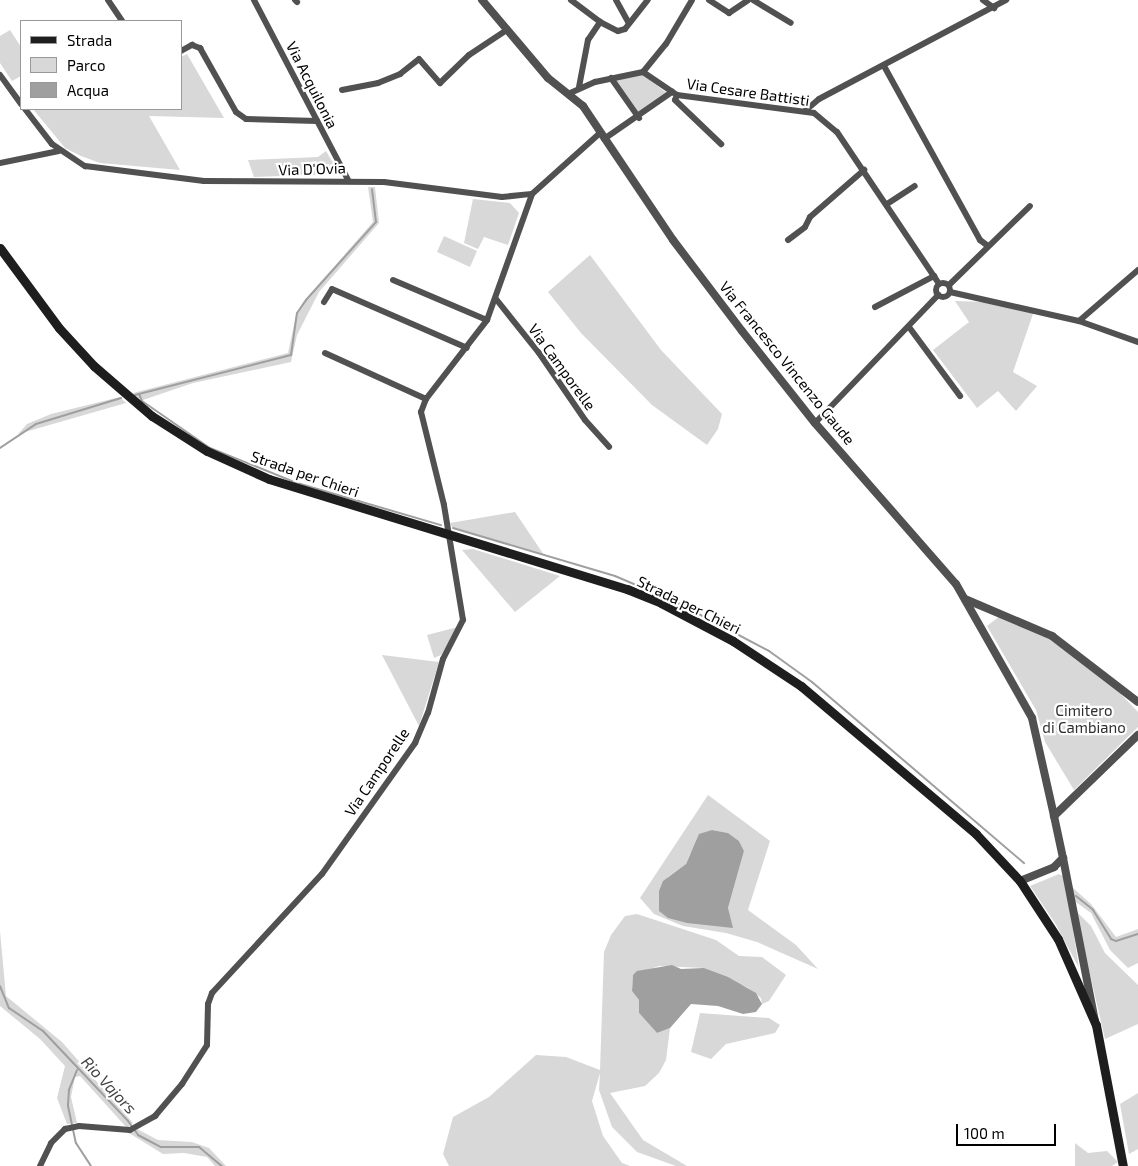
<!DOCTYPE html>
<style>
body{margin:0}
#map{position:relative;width:1138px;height:1166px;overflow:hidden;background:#fff;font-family:"Exo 2",sans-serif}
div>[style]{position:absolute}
.green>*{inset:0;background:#d8d8d8}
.water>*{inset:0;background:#9f9f9f}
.stream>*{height:2px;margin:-1px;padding:0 1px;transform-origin:1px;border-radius:1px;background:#9f9f9f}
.minor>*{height:6px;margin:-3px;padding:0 3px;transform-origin:3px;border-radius:3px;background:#515151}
.minor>.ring{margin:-3px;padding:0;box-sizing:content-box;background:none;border:6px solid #515151;border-radius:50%}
.tertiary>*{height:8px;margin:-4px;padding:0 4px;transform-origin:4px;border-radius:4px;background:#515151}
.secondary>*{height:9px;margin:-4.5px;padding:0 4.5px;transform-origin:4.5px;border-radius:4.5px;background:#1e1e1e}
span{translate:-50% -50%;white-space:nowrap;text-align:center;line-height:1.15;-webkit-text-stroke:4.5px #fff;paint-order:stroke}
.street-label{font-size:15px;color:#000}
.park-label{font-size:15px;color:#2f2f2f}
.water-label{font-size:16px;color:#404040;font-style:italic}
.legend{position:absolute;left:20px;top:20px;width:162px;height:90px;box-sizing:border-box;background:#fff;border:1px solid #999;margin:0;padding:6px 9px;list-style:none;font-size:15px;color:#000}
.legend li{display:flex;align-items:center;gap:10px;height:25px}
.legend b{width:25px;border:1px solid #999}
.scale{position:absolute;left:956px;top:1124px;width:100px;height:22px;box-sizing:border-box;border:2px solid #000;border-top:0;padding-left:6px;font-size:15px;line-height:18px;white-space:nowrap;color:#000;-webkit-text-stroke:4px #fff;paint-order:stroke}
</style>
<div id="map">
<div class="green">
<div style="clip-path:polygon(10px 30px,21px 47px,21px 76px,12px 81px,0 63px,0 36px)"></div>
<div style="clip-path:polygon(187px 54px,224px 118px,149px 116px,180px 170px,100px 163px,81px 156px,65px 148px,33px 109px,181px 109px,181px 57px)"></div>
<div style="clip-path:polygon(642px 74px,668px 94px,639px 116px,613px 80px)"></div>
<div style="clip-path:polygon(326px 151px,338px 171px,337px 174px,254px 177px,248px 160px,318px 157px)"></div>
<div style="clip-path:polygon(368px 187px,375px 187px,379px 223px,319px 292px,297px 335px,291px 362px,193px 383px,140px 401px,133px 393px,288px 353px,296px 315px,304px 301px,373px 222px)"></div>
<div style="clip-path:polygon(473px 199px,510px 203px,519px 213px,508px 245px,484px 237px,478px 249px,464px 243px)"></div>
<div style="clip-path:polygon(444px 236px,477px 251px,470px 267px,437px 252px)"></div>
<div style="clip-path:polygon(590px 255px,661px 350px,722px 414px,718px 429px,707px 445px,652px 405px,581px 333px,548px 292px)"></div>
<div style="clip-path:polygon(955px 301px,986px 302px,1034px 311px,1013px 372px,1037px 386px,1016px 411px,998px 391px,977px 408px,933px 350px,969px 322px)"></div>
<div style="clip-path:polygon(120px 397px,126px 403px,18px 434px,27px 424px,51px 414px)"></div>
<div style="clip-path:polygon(515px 512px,544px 555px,452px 527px,450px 523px)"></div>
<div style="clip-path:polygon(473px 549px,560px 576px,515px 612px,462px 550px)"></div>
<div style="clip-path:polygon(1000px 616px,1045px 636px,1112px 685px,1138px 712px,1138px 727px,1074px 790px,1045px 742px,1036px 710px,987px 626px)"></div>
<div style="clip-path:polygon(458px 627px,450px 644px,441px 655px,434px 658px,427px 635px)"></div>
<div style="clip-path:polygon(382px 655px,439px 662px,419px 726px)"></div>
<div style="clip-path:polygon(evenodd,708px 795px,770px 841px,748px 910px,796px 945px,818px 969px,757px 942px,726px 933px,683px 926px,654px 914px,640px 898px,708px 795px,712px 830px,728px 833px,739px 841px,744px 851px,728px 908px,660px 911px,668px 877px,686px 864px,690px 854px,712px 830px)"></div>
<div style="clip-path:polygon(1059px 874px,1065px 877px,1079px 968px,1055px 923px,1030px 886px)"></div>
<div style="clip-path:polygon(1072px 887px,1091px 904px,1116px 937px,1138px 929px,1138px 963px,1128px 968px,1110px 950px,1091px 913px,1073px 900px)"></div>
<div style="clip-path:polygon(1075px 910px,1091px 926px,1105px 953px,1138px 985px,1138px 1024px,1105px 1039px)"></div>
<div style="clip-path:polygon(637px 914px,716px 940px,739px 956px,762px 957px,786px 975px,769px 1001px,762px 1004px,761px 998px,748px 988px,704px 968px,659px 966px,633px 975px,632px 991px,639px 1000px,639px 1013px,657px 1033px,670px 1028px,666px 1060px,659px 1073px,645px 1086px,610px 1093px,643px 1140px,687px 1166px,676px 1166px,637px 1152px,612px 1127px,599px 1090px,600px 1073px,592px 1101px,603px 1136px,622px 1163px,630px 1166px,449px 1166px,443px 1154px,453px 1117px,489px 1097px,536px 1055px,566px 1057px,600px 1070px,604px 952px,611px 935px,625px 916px)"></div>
<div style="clip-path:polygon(0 931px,6px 996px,62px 1042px,133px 1123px,127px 1128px,80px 1076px,75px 1077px,71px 1097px,77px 1123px,67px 1124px,57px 1098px,65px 1066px,40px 1039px,0 1006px)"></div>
<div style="clip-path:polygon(700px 1013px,769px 1018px,780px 1025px,775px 1033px,726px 1044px,711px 1059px,691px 1052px)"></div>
<div style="clip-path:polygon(1138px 1093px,1138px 1149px,1129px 1154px,1120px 1104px)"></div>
<div style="clip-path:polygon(137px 1129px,158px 1140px,192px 1142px,209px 1148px,226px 1166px,215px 1166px,207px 1157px,184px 1153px,163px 1154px,129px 1133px)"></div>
<div style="clip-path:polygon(1075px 1143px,1088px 1153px,1107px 1151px,1118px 1162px,1112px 1166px,1075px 1166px)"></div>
</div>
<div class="water">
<div style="clip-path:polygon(712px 830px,728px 833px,739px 841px,744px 851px,728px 908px,733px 928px,687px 923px,668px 918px,659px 911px,659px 891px,663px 881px,686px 864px,699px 834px)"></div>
<div style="clip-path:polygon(672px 965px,681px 969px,704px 968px,728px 977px,756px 993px,762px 1004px,756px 1012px,743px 1014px,718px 1006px,691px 1004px,670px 1028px,657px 1033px,639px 1013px,639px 1000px,632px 991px,633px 975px,637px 971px)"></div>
</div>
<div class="stream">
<div style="left:139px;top:394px;width:8px;rotate:67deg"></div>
<div style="left:142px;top:401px;width:83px;rotate:34.7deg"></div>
<div style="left:210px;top:448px;width:94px;rotate:21.9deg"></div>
<div style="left:297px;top:483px;width:150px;rotate:16.3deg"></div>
<div style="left:135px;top:395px;width:161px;rotate:-14.4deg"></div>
<div style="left:291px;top:355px;width:42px;rotate:-81.9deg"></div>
<div style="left:297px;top:313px;width:16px;rotate:-55deg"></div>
<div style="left:306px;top:300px;width:105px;rotate:-48.1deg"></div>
<div style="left:376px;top:222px;width:33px;rotate:-97deg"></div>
<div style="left:0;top:448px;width:43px;rotate:-33.7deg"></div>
<div style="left:36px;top:424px;width:89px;rotate:-17deg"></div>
<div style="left:453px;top:528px;width:169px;rotate:16.5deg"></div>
<div style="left:615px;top:576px;width:66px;rotate:23.1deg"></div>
<div style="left:676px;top:602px;width:105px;rotate:27.8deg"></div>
<div style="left:769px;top:651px;width:53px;rotate:35.8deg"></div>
<div style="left:812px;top:682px;width:279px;rotate:40.5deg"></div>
<div style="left:1076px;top:896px;width:22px;rotate:39deg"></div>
<div style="left:1093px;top:910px;width:34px;rotate:58deg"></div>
<div style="left:1111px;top:939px;width:5px;rotate:22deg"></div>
<div style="left:1116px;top:941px;width:23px;rotate:-18deg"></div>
<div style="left:0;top:986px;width:24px;rotate:68deg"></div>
<div style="left:9px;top:1008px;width:41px;rotate:34.1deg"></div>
<div style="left:43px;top:1031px;width:124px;rotate:46.6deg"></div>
<div style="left:128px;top:1121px;width:17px;rotate:54deg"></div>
<div style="left:138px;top:1135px;width:26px;rotate:28deg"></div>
<div style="left:161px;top:1147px;width:38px"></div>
<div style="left:199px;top:1147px;width:30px;rotate:40deg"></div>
<div style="left:77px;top:1070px;width:22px;rotate:112deg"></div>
<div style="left:69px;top:1090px;width:16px;rotate:94deg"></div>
<div style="left:68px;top:1106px;width:38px;rotate:78deg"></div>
<div style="left:76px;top:1143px;width:27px;rotate:57deg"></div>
</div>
<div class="minor">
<div style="left:108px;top:0;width:25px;rotate:56deg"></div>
<div style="left:254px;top:0;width:203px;rotate:62.4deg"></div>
<div style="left:295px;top:0;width:3px;rotate:45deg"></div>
<div style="left:571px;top:0;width:36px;rotate:37deg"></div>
<div style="left:600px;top:22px;width:20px;rotate:27deg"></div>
<div style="left:618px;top:31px;width:7px;rotate:-16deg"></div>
<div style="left:625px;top:29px;width:37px;rotate:-52deg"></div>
<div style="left:616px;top:0;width:26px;rotate:61deg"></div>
<div style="left:709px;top:0;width:24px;rotate:33deg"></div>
<div style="left:729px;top:13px;width:23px;rotate:-34deg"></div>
<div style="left:753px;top:0;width:44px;rotate:31.2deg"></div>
<div style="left:983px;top:0;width:14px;rotate:36deg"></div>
<div style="left:181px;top:51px;width:13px;rotate:-29deg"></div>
<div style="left:192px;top:45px;width:9px;rotate:21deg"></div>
<div style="left:200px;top:48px;width:73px;rotate:60.6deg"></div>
<div style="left:236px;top:112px;width:12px;rotate:35deg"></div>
<div style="left:246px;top:119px;width:71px;rotate:1.6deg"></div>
<div style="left:884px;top:66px;width:199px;rotate:61.1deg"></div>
<div style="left:980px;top:240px;width:10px;rotate:37deg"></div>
<div style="left:643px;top:72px;width:36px;rotate:-51deg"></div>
<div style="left:666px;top:44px;width:51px;rotate:-59.4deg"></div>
<div style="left:0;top:75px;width:36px;rotate:54deg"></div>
<div style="left:611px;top:78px;width:49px;rotate:55deg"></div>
<div style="left:579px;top:87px;width:48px;rotate:-79.2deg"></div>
<div style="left:588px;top:40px;width:22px;rotate:-56deg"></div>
<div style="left:342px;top:90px;width:37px;rotate:-11deg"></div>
<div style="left:378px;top:83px;width:24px;rotate:-22deg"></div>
<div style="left:400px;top:74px;width:24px;rotate:-38deg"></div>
<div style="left:419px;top:59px;width:32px;rotate:49deg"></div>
<div style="left:440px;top:83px;width:40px;rotate:-44deg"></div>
<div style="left:469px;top:55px;width:43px;rotate:-33.7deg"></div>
<div style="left:568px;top:94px;width:30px;rotate:-24deg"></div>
<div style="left:595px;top:82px;width:49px;rotate:-11.8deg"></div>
<div style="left:643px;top:72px;width:41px;rotate:34.1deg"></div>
<div style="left:677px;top:95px;width:138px;rotate:7.5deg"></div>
<div style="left:814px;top:113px;width:30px;rotate:40deg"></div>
<div style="left:837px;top:132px;width:183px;rotate:56.1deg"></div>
<div style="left:677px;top:95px;width:5px;rotate:112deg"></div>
<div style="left:675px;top:100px;width:64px;rotate:43.7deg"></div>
<div style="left:25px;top:109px;width:44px;rotate:52.4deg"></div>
<div style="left:52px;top:144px;width:40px;rotate:34deg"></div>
<div style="left:85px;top:166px;width:120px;rotate:7.2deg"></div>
<div style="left:204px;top:181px;width:180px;rotate:0.3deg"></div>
<div style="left:384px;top:182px;width:119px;rotate:7.2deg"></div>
<div style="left:502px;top:197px;width:30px;rotate:-6deg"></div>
<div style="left:532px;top:194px;width:91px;rotate:-41.9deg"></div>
<div style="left:806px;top:110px;width:17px;rotate:-40deg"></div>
<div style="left:819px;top:99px;width:212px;rotate:-27.9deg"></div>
<div style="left:604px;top:139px;width:83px;rotate:-34.7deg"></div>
<div style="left:0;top:163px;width:60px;rotate:-11.5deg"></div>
<div style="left:887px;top:204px;width:33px;rotate:-33deg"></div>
<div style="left:788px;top:240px;width:21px;rotate:-37deg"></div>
<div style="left:805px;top:227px;width:11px;rotate:-63deg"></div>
<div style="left:810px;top:217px;width:72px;rotate:-41deg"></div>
<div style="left:393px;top:280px;width:102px;rotate:23.1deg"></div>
<div class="ring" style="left:936px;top:283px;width:8px;height:8px"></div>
<div style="left:949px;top:285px;width:113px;rotate:-44.3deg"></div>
<div style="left:950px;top:292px;width:132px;rotate:12.7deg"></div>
<div style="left:1079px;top:321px;width:63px;rotate:19.6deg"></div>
<div style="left:496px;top:299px;width:69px;rotate:51.5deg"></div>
<div style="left:539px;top:353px;width:81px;rotate:55.5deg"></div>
<div style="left:585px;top:420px;width:36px;rotate:48deg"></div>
<div style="left:324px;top:302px;width:15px;rotate:-58deg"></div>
<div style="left:332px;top:289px;width:147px;rotate:23.6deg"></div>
<div style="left:875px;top:307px;width:67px;rotate:-27.7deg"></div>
<div style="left:1079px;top:321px;width:78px;rotate:-40.8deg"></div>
<div style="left:909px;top:327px;width:86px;rotate:53.5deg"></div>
<div style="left:325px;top:353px;width:111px;rotate:24.5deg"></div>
<div style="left:815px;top:423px;width:178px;rotate:-46.1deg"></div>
<div style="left:40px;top:1166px;width:25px;rotate:-64deg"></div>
<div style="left:51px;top:1143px;width:20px;rotate:-45deg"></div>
<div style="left:65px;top:1129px;width:14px;rotate:-12deg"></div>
<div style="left:79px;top:1126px;width:51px;rotate:4.5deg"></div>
<div style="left:130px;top:1130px;width:29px;rotate:-29deg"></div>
<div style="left:155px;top:1116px;width:42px;rotate:-49.8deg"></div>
<div style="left:182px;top:1084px;width:46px;rotate:-57.3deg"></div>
<div style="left:207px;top:1045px;width:41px;rotate:-88.6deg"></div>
<div style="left:208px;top:1004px;width:12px;rotate:-70deg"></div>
<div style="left:212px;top:993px;width:162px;rotate:-47.3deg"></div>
<div style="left:322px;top:874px;width:161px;rotate:-54.6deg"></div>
<div style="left:415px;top:743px;width:33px;rotate:-67deg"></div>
<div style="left:428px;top:713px;width:56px;rotate:-74.5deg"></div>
<div style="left:443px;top:659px;width:44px;rotate:-62.9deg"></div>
<div style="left:463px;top:620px;width:117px;rotate:-99.4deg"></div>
<div style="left:444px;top:505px;width:96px;rotate:-103.9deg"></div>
<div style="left:421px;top:412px;width:14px;rotate:-69deg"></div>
<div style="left:426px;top:399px;width:100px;rotate:-52.3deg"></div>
<div style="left:487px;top:320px;width:134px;rotate:-70.3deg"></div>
</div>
<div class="tertiary">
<div style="left:482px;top:0;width:102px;rotate:49.8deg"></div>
<div style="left:548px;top:78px;width:45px;rotate:38.7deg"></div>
<div style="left:583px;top:106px;width:161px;rotate:56.1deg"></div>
<div style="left:673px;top:240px;width:114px;rotate:52.8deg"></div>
<div style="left:742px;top:331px;width:117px;rotate:51.6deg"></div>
<div style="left:815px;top:423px;width:214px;rotate:48.8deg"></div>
<div style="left:956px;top:584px;width:154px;rotate:60.4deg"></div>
<div style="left:1032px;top:718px;width:100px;rotate:77.3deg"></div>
<div style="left:965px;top:599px;width:95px;rotate:23deg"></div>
<div style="left:1052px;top:636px;width:108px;rotate:37.5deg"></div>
<div style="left:1063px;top:858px;width:166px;rotate:78.9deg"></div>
<div style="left:1020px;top:881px;width:37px;rotate:-22deg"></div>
<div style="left:1054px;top:867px;width:13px;rotate:-45deg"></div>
<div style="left:1063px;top:858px;width:43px;rotate:-102.1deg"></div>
<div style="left:1054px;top:816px;width:117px;rotate:-44deg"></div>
</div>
<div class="secondary">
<div style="left:0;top:248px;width:99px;rotate:53.6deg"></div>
<div style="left:59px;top:328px;width:52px;rotate:47.4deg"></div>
<div style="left:94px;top:366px;width:77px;rotate:40.8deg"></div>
<div style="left:152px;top:416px;width:65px;rotate:32.5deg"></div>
<div style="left:207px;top:451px;width:68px;rotate:24.3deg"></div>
<div style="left:269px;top:479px;width:375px;rotate:17.1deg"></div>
<div style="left:627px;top:589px;width:37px;rotate:22deg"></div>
<div style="left:661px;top:603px;width:81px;rotate:27.8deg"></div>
<div style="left:733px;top:641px;width:82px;rotate:33.5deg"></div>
<div style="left:801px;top:686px;width:229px;rotate:40.2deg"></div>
<div style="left:976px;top:834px;width:64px;rotate:46.9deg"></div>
<div style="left:1020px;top:881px;width:69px;rotate:56.8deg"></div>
<div style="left:1058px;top:939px;width:94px;rotate:66.2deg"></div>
<div style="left:1096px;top:1025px;width:144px;rotate:79.2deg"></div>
</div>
<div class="street-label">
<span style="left:312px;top:85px;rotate:63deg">Via Acquilonia</span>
<span style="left:748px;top:92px;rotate:8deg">Via Cesare Battisti</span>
<span style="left:312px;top:169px;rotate:-2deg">Via D'Ovia</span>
<span style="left:787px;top:363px;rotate:51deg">Via Francesco Vincenzo Gaude</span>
<span style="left:562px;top:367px;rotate:54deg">Via Camporelle</span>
<span style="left:305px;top:474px;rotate:19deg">Strada per Chieri</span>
<span style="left:689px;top:605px;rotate:26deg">Strada per Chieri</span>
<span style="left:377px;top:772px;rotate:-56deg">Via Camporelle</span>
</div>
<div class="park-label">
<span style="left:1084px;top:719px">Cimitero<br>di Cambiano</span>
</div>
<div class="water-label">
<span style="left:109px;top:1085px;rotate:47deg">Rio Vajors</span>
</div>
<ul class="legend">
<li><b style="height:6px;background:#1e1e1e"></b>Strada</li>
<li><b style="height:14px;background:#d8d8d8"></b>Parco</li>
<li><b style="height:14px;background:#9f9f9f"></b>Acqua</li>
</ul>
<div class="scale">100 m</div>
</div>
